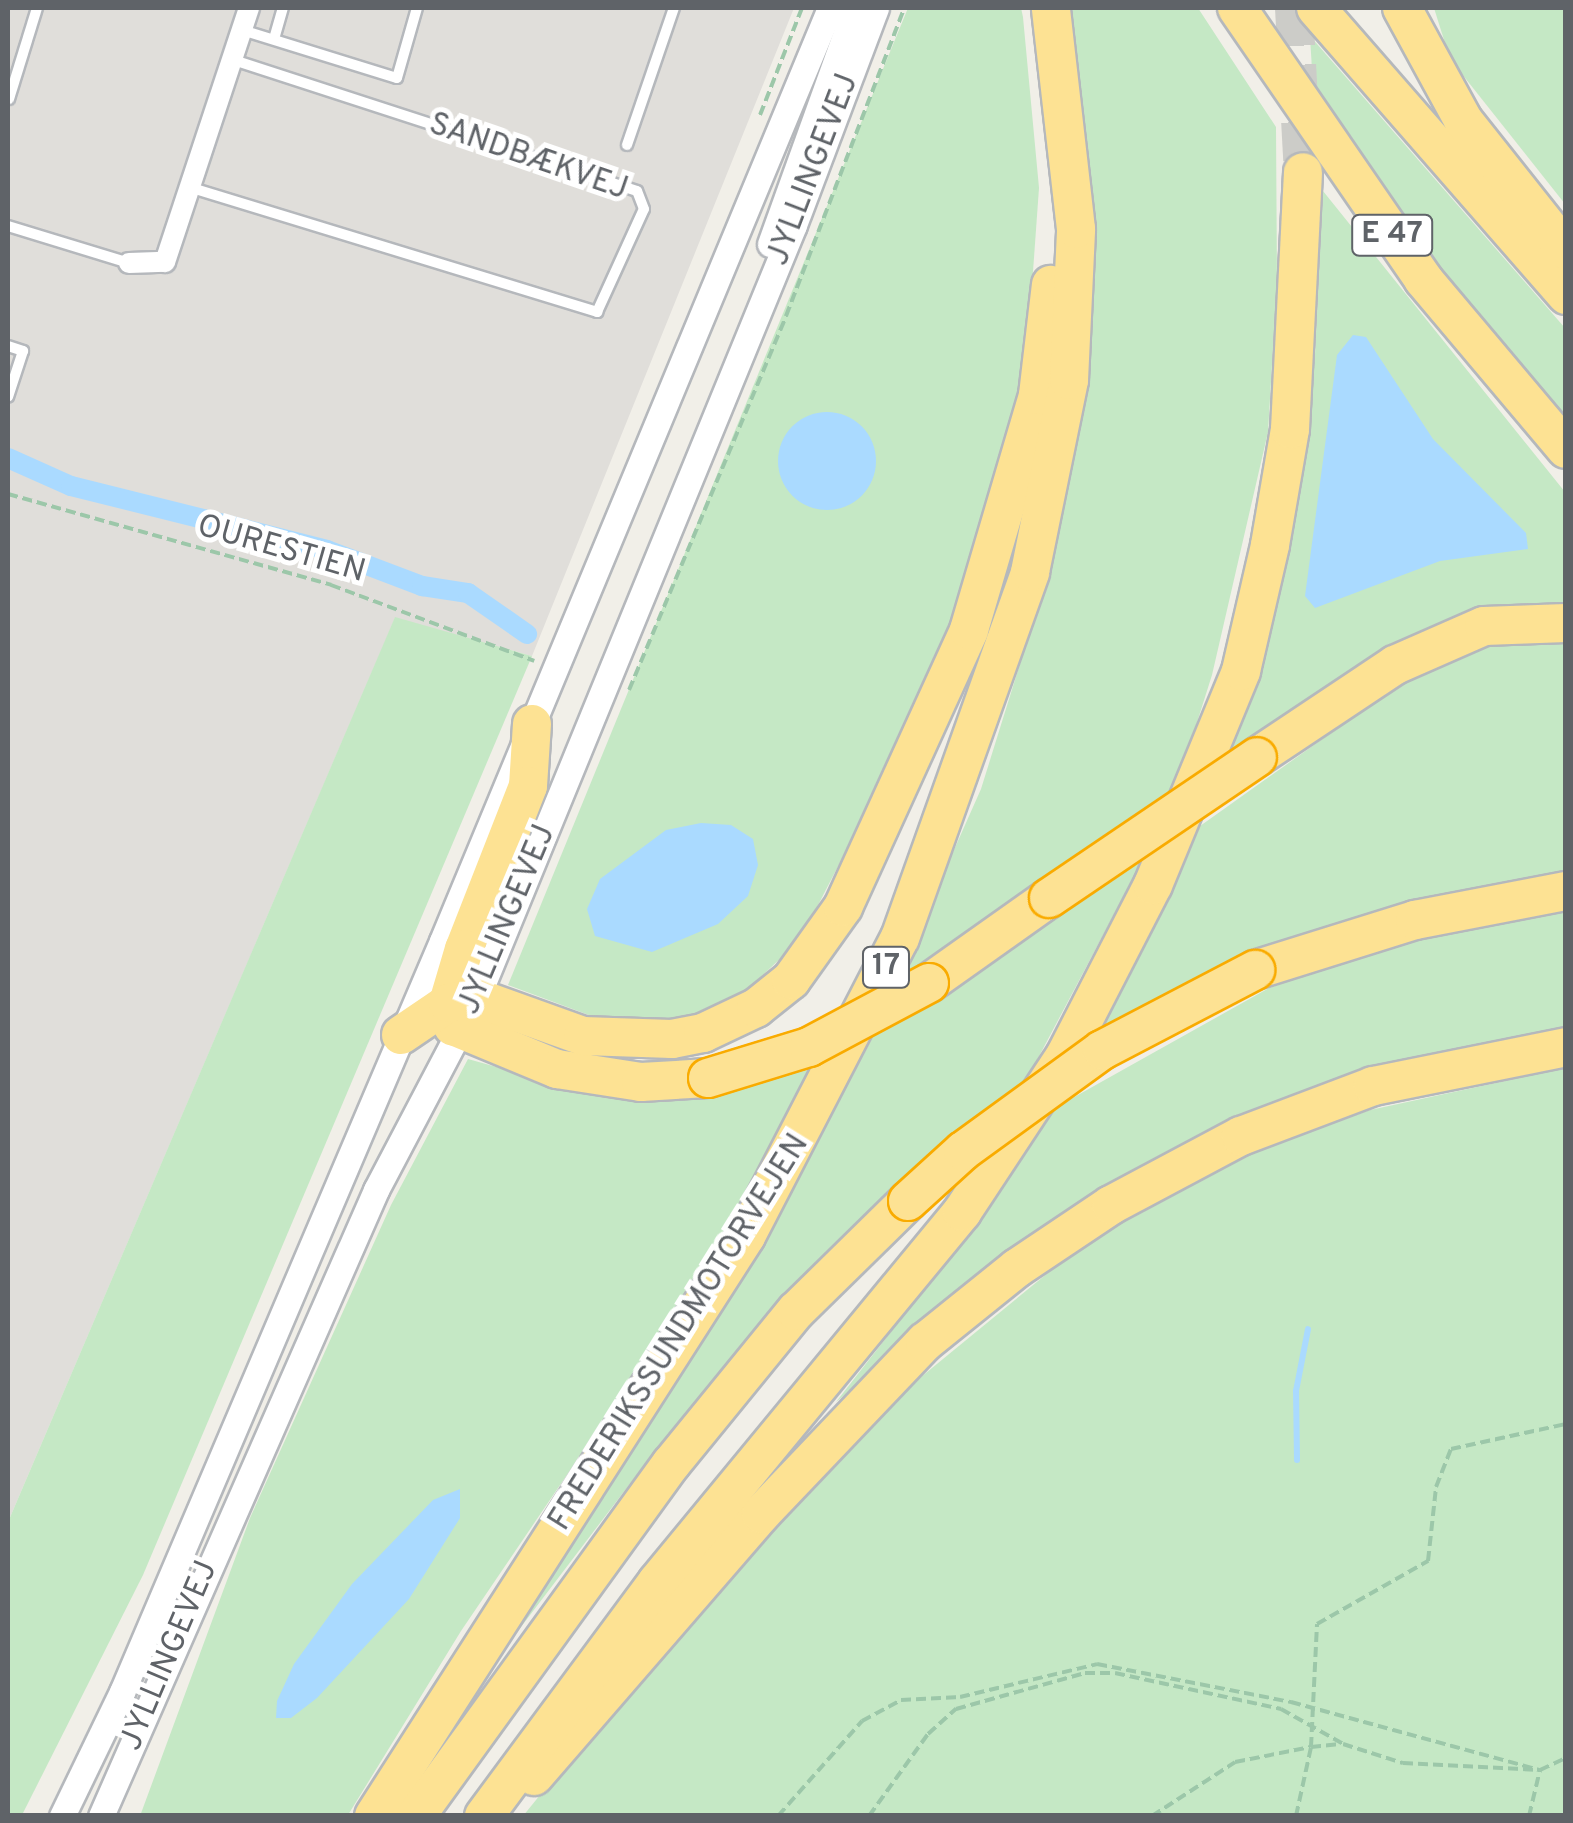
<!DOCTYPE html>
<meta charset="utf-8">
<style>
body{margin:0}
#map{position:relative;width:1573px;height:1823px;overflow:hidden;background:#f1efe8;font-family:Overpass,sans-serif}
div>[style]{position:absolute}
.industrial>*{inset:0;background:#e0deda}
.green>*{inset:0;background:#c5e8c5}
.water>*{inset:0;background:#aadaff}
.round{border-radius:50%}
.stream>*{height:6px;margin:-3px;padding:0 3px;transform-origin:3px;border-radius:3px;background:#aadaff}
.canal>*{height:20px;margin:-10px;padding:0 10px;transform-origin:10px;border-radius:10px;background:#aadaff}
.motorway-tunnel>*{height:38px;margin-top:-19px;transform-origin:0;background:repeating-linear-gradient(90deg,#ccccc8 0 38px,transparent 0 57px)}
.path>*{height:4px;margin-top:-2px;transform-origin:0;background:repeating-linear-gradient(90deg,#9cc7a9 0 10px,transparent 0 15px)}
.roads{filter:drop-shadow(2px 0 #b5b8bc) drop-shadow(-2px 0 #b5b8bc) drop-shadow(0 2px #b5b8bc) drop-shadow(0 -2px #b5b8bc)}
.service>*{height:10px;margin:-5px;padding:0 5px;transform-origin:5px;border-radius:5px;background:#fff}
.minor>*{height:20px;margin:-10px;padding:0 10px;transform-origin:10px;border-radius:10px;background:#fff}
.tertiary>*{height:25px;margin:-12.5px;padding:0 12.5px;transform-origin:12.5px;border-radius:12.5px;background:#fff}
.motorway>*{height:38px;margin:-19px;padding:0 19px;transform-origin:19px;border-radius:19px;background:#fde293}
.bridges{filter:drop-shadow(2px 0 #f9ab00) drop-shadow(-2px 0 #f9ab00) drop-shadow(0 2px #f9ab00) drop-shadow(0 -2px #f9ab00)}
.motorway-bridge>*{height:38px;margin:-19px;padding:0 19px;transform-origin:19px;border-radius:19px;background:#fde293}
span{translate:-50% -50%;white-space:nowrap;text-align:center;line-height:1.15;-webkit-text-stroke:10px #fff;paint-order:stroke}
.shield-label span{padding:2px 8px;background:#fff;border:2px solid;border-radius:8px;-webkit-text-stroke-width:0}
.shield-label{font-size:30px;color:#5f6368;font-weight:700}
.street-label{font-size:32px;color:#5f6368}
.frame{position:absolute;inset:0;border:10px solid #5f6368;pointer-events:none}
</style>
<div id="map">
<div class="industrial">
<div style="clip-path:polygon(8px 8px,794px 8px,532px 656px,395px 618px,8px 1522px)"></div>
</div>
<div class="green">
<div style="clip-path:polygon(908px 8px,1021px 8px,1023px 17px,1039px 188px,1025px 383px,988px 533px,933px 682px,800px 940px,752px 985px,696px 1020px,621px 1027px,508px 985px)"></div>
<div style="clip-path:polygon(1061px 8px,1198px 8px,1276px 127px,1277px 281px,1268px 432px,1212px 675px,1173px 798px,894px 985px,981px 789px,1038px 606px,1086px 365px,1086px 129px)"></div>
<div style="clip-path:polygon(1434px 8px,1565px 8px,1565px 204px,1450px 59px)"></div>
<div style="clip-path:polygon(1310px 36px,1565px 328px,1565px 421px,1441px 268px,1313px 87px)"></div>
<div style="clip-path:polygon(1323px 191px,1565px 492px,1565px 608px,1222px 765px,1293px 536px,1315px 354px)"></div>
<div style="clip-path:polygon(395px 617px,532px 656px,143px 1575px,22px 1815px,8px 1815px,8px 1522px)"></div>
<div style="clip-path:polygon(1565px 634px,1565px 874px,1472px 889px,1318px 930px,1229px 965px,1089px 1042px,1186px 836px,1404px 681px,1492px 639px)"></div>
<div style="clip-path:polygon(1148px 850px,1028px 1077px,900px 1180px,789px 1293px,632px 1481px,479px 1682px,755px 1260px,875px 1033px)"></div>
<div style="clip-path:polygon(1565px 905px,1565px 1030px,1090px 1197px,836px 1402px,973px 1227px,1044px 1114px,1269px 988px,1425px 934px)"></div>
<div style="clip-path:polygon(468px 1059px,561px 1085px,819px 1063px,716px 1255px,461px 1631px,348px 1815px,140px 1816px,250px 1518px,391px 1205px)"></div>
<div style="clip-path:polygon(1565px 1068px,1565px 1815px,523px 1816px,641px 1671px,882px 1409px,1082px 1245px,1165px 1194px,1265px 1148px,1370px 1110px)"></div>
</div>
<div class="water">
<div style="clip-path:polygon(1353px 335px,1366px 337px,1433px 439px,1526px 533px,1528px 549px,1440px 561px,1315px 608px,1305px 596px,1337px 355px)"></div>
<div class="round" style="left:778px;top:412px;width:98px;height:98px"></div>
<div style="clip-path:polygon(701px 823px,731px 825px,753px 839px,758px 865px,748px 896px,718px 924px,652px 952px,595px 936px,587px 909px,600px 879px,666px 830px)"></div>
<div style="clip-path:polygon(460px 1489px,460px 1518px,409px 1599px,317px 1698px,291px 1718px,276px 1718px,277px 1701px,294px 1664px,352px 1584px,433px 1500px)"></div>
</div>
<div class="stream">
<div style="left:1297px;top:1460px;width:69px;rotate:-90.8deg"></div>
<div style="left:1296px;top:1391px;width:63px;rotate:-79deg"></div>
</div>
<div class="canal">
<div style="left:8px;top:458px;width:69px;rotate:24deg"></div>
<div style="left:71px;top:486px;width:264px;rotate:14deg"></div>
<div style="left:327px;top:550px;width:102px;rotate:20.8deg"></div>
<div style="left:422px;top:586px;width:47px;rotate:8.7deg"></div>
<div style="left:468px;top:593px;width:72px;rotate:34.8deg"></div>
</div>
<div class="motorway-tunnel">
<div style="left:1294px;top:8px;width:164px;rotate:86.9deg"></div>
</div>
<div class="path">
<div style="left:760px;top:115px;width:115px;rotate:-68.6deg"></div>
<div style="left:8px;top:494px;width:336px;rotate:15.7deg"></div>
<div style="left:331px;top:585px;width:217px;rotate:20.5deg"></div>
<div style="left:629px;top:690px;width:406px;rotate:-67.2deg"></div>
<div style="left:786px;top:316px;width:330px;rotate:-69deg"></div>
<div style="left:778px;top:1816px;width:127px;rotate:-48.5deg"></div>
<div style="left:862px;top:1721px;width:44px;rotate:-28.3deg"></div>
<div style="left:901px;top:1700px;width:59px;rotate:-2.9deg"></div>
<div style="left:960px;top:1697px;width:141px;rotate:-13.5deg"></div>
<div style="left:1097px;top:1664px;width:198px;rotate:11.1deg"></div>
<div style="left:1291px;top:1702px;width:258px;rotate:15.3deg"></div>
<div style="left:869px;top:1816px;width:101px;rotate:-54.3deg"></div>
<div style="left:928px;top:1734px;width:38px;rotate:-42deg"></div>
<div style="left:956px;top:1709px;width:134px;rotate:-15.6deg"></div>
<div style="left:1085px;top:1673px;width:30px"></div>
<div style="left:1115px;top:1673px;width:170px;rotate:12.2deg"></div>
<div style="left:1281px;top:1709px;width:71px;rotate:29.4deg"></div>
<div style="left:1343px;top:1744px;width:63px;rotate:17.6deg"></div>
<div style="left:1403px;top:1763px;width:137px;rotate:2.9deg"></div>
<div style="left:1540px;top:1770px;width:29px;rotate:-25deg"></div>
<div style="left:1152px;top:1816px;width:99px;rotate:-33deg"></div>
<div style="left:1235px;top:1762px;width:77px;rotate:-11.2deg"></div>
<div style="left:1311px;top:1747px;width:123px;rotate:-87.2deg"></div>
<div style="left:1317px;top:1624px;width:128px;rotate:-29.6deg"></div>
<div style="left:1428px;top:1561px;width:74px;rotate:-83.8deg"></div>
<div style="left:1436px;top:1487px;width:41px;rotate:-68.5deg"></div>
<div style="left:1451px;top:1449px;width:118px;rotate:-12.3deg"></div>
<div style="left:1296px;top:1816px;width:71px;rotate:-77.7deg"></div>
<div style="left:1311px;top:1747px;width:29px;rotate:-6deg"></div>
<div style="left:1529px;top:1816px;width:47px;rotate:-76.6deg"></div>
</div>
<div class="roads">
<div class="service">
<div style="left:242px;top:30px;width:162px;rotate:17.2deg"></div>
<div style="left:397px;top:78px;width:73px;rotate:-74.1deg"></div>
<div style="left:274px;top:39px;width:32px;rotate:-74deg"></div>
<div style="left:9px;top:99px;width:95px;rotate:-72.9deg"></div>
<div style="left:627px;top:145px;width:145px;rotate:-71.1deg"></div>
<div style="left:192px;top:188px;width:424px;rotate:17deg"></div>
<div style="left:597px;top:312px;width:113px;rotate:-65.5deg"></div>
<div style="left:644px;top:209px;width:19px;rotate:-111deg"></div>
<div style="left:637px;top:191px;width:425px;rotate:-162deg"></div>
<div style="left:8px;top:226px;width:127px;rotate:17deg"></div>
<div style="left:8px;top:346px;width:16px;rotate:18deg"></div>
<div style="left:23px;top:351px;width:48px;rotate:108.1deg"></div>
</div>
<div class="minor">
<div style="left:129px;top:263px;width:36px;rotate:-2deg"></div>
<div style="left:165px;top:262px;width:268px;rotate:-71.7deg"></div>
</div>
<div class="tertiary">
<div style="left:770px;top:244px;width:251px;rotate:-70.2deg"></div>
<div style="left:62px;top:1816px;width:138px;rotate:-64.2deg"></div>
<div style="left:122px;top:1692px;width:816px;rotate:-66.92deg"></div>
<div style="left:442px;top:941px;width:1010px;rotate:-67.42deg"></div>
<div style="left:101px;top:1816px;width:684px;rotate:-66.28deg"></div>
<div style="left:376px;top:1190px;width:217px;rotate:-62.3deg"></div>
<div style="left:477px;top:998px;width:835px;rotate:-67.7deg"></div>
<div style="left:794px;top:225px;width:232px;rotate:-69.3deg"></div>
</div>
<div class="motorway">
<div style="left:1237px;top:8px;width:329px;rotate:55.5deg"></div>
<div style="left:1423px;top:279px;width:222px;rotate:49.9deg"></div>
<div style="left:1316px;top:8px;width:381px;rotate:48.9deg"></div>
<div style="left:1402px;top:8px;width:128px;rotate:61.4deg"></div>
<div style="left:1463px;top:120px;width:166px;rotate:51.6deg"></div>
<div style="left:532px;top:724px;width:62px;rotate:93.7deg"></div>
<div style="left:528px;top:786px;width:175px;rotate:111.4deg"></div>
<div style="left:464px;top:949px;width:56px;rotate:106.5deg"></div>
<div style="left:448px;top:1003px;width:24px;rotate:78deg"></div>
<div style="left:453px;top:1026px;width:113px;rotate:22.5deg"></div>
<div style="left:557px;top:1069px;width:85px;rotate:8.8deg"></div>
<div style="left:641px;top:1082px;width:67px;rotate:-3.4deg"></div>
<div style="left:1257px;top:757px;width:166px;rotate:-33.7deg"></div>
<div style="left:1395px;top:665px;width:97px;rotate:-23.7deg"></div>
<div style="left:1484px;top:626px;width:82px;rotate:-2.1deg"></div>
<div style="left:1255px;top:970px;width:168px;rotate:-17.4deg"></div>
<div style="left:1415px;top:920px;width:154px;rotate:-10.9deg"></div>
<div style="left:929px;top:983px;width:147px;rotate:-35.3deg"></div>
<div style="left:401px;top:1035px;width:57px;rotate:-34.2deg"></div>
<div style="left:448px;top:1003px;width:29px;rotate:-10deg"></div>
<div style="left:477px;top:998px;width:113px;rotate:19.7deg"></div>
<div style="left:583px;top:1036px;width:89px;rotate:1.9deg"></div>
<div style="left:672px;top:1039px;width:32px;rotate:-11deg"></div>
<div style="left:703px;top:1033px;width:59px;rotate:-25.3deg"></div>
<div style="left:756px;top:1008px;width:45px;rotate:-38.7deg"></div>
<div style="left:791px;top:980px;width:90px;rotate:-54.5deg"></div>
<div style="left:843px;top:907px;width:304px;rotate:-65.5deg"></div>
<div style="left:969px;top:630px;width:245px;rotate:-73.6deg"></div>
<div style="left:1038px;top:395px;width:111px;rotate:-83.3deg"></div>
<div style="left:534px;top:1776px;width:347px;rotate:-49.1deg"></div>
<div style="left:761px;top:1514px;width:238px;rotate:-46.4deg"></div>
<div style="left:925px;top:1342px;width:118px;rotate:-38.8deg"></div>
<div style="left:1017px;top:1268px;width:113px;rotate:-33.8deg"></div>
<div style="left:1111px;top:1205px;width:147px;rotate:-28deg"></div>
<div style="left:1241px;top:1136px;width:141px;rotate:-20.7deg"></div>
<div style="left:1373px;top:1086px;width:197px;rotate:-11.4deg"></div>
<div style="left:374px;top:1816px;width:689px;rotate:-57.32deg"></div>
<div style="left:746px;top:1236px;width:335px;rotate:-62.7deg"></div>
<div style="left:900px;top:938px;width:388px;rotate:-70.4deg"></div>
<div style="left:1030px;top:572px;width:196px;rotate:-78.5deg"></div>
<div style="left:1069px;top:380px;width:151px;rotate:-87.3deg"></div>
<div style="left:1076px;top:229px;width:222px;rotate:-96.5deg"></div>
<div style="left:416px;top:1816px;width:435px;rotate:-54.1deg"></div>
<div style="left:671px;top:1464px;width:198px;rotate:-50.8deg"></div>
<div style="left:796px;top:1311px;width:157px;rotate:-44.5deg"></div>
<div style="left:484px;top:1816px;width:291px;rotate:-53.5deg"></div>
<div style="left:657px;top:1582px;width:480px;rotate:-50.5deg"></div>
<div style="left:962px;top:1212px;width:189px;rotate:-56.6deg"></div>
<div style="left:1066px;top:1054px;width:190px;rotate:-62.8deg"></div>
<div style="left:1153px;top:885px;width:231px;rotate:-67.6deg"></div>
<div style="left:1241px;top:671px;width:129px;rotate:-77deg"></div>
<div style="left:1270px;top:545px;width:118px;rotate:-80.2deg"></div>
<div style="left:1290px;top:429px;width:257px;rotate:-87.1deg"></div>
</div>
</div>
<div class="bridges">
<div class="motorway-bridge">
<div style="left:1049px;top:898px;width:251px;rotate:-34.1deg"></div>
<div style="left:708px;top:1078px;width:106px;rotate:-17.1deg"></div>
<div style="left:809px;top:1047px;width:136px;rotate:-28.1deg"></div>
<div style="left:908px;top:1201px;width:74px;rotate:-42.3deg"></div>
<div style="left:963px;top:1151px;width:172px;rotate:-36deg"></div>
<div style="left:1102px;top:1050px;width:173px;rotate:-27.6deg"></div>
</div>
</div>
<div class="shield-label">
<span style="left:1392px;top:235px">E 47</span>
<span style="left:886px;top:967px">17</span>
</div>
<div class="street-label">
<span style="left:528px;top:158px;rotate:19deg">SANDBÆKVEJ</span>
<span style="left:814px;top:170px;rotate:-69deg">JYLLINGEVEJ</span>
<span style="left:281px;top:550px;rotate:16deg">OURESTIEN</span>
<span style="left:508px;top:920px;rotate:-67deg">JYLLINGEVEJ</span>
<span style="left:680px;top:1333px;rotate:-58deg">FREDERIKSSUNDMOTORVEJEN</span>
<span style="left:170px;top:1656px;rotate:-67deg">JYLLINGEVEJ</span>
</div>
<div class="frame"></div>
</div>
